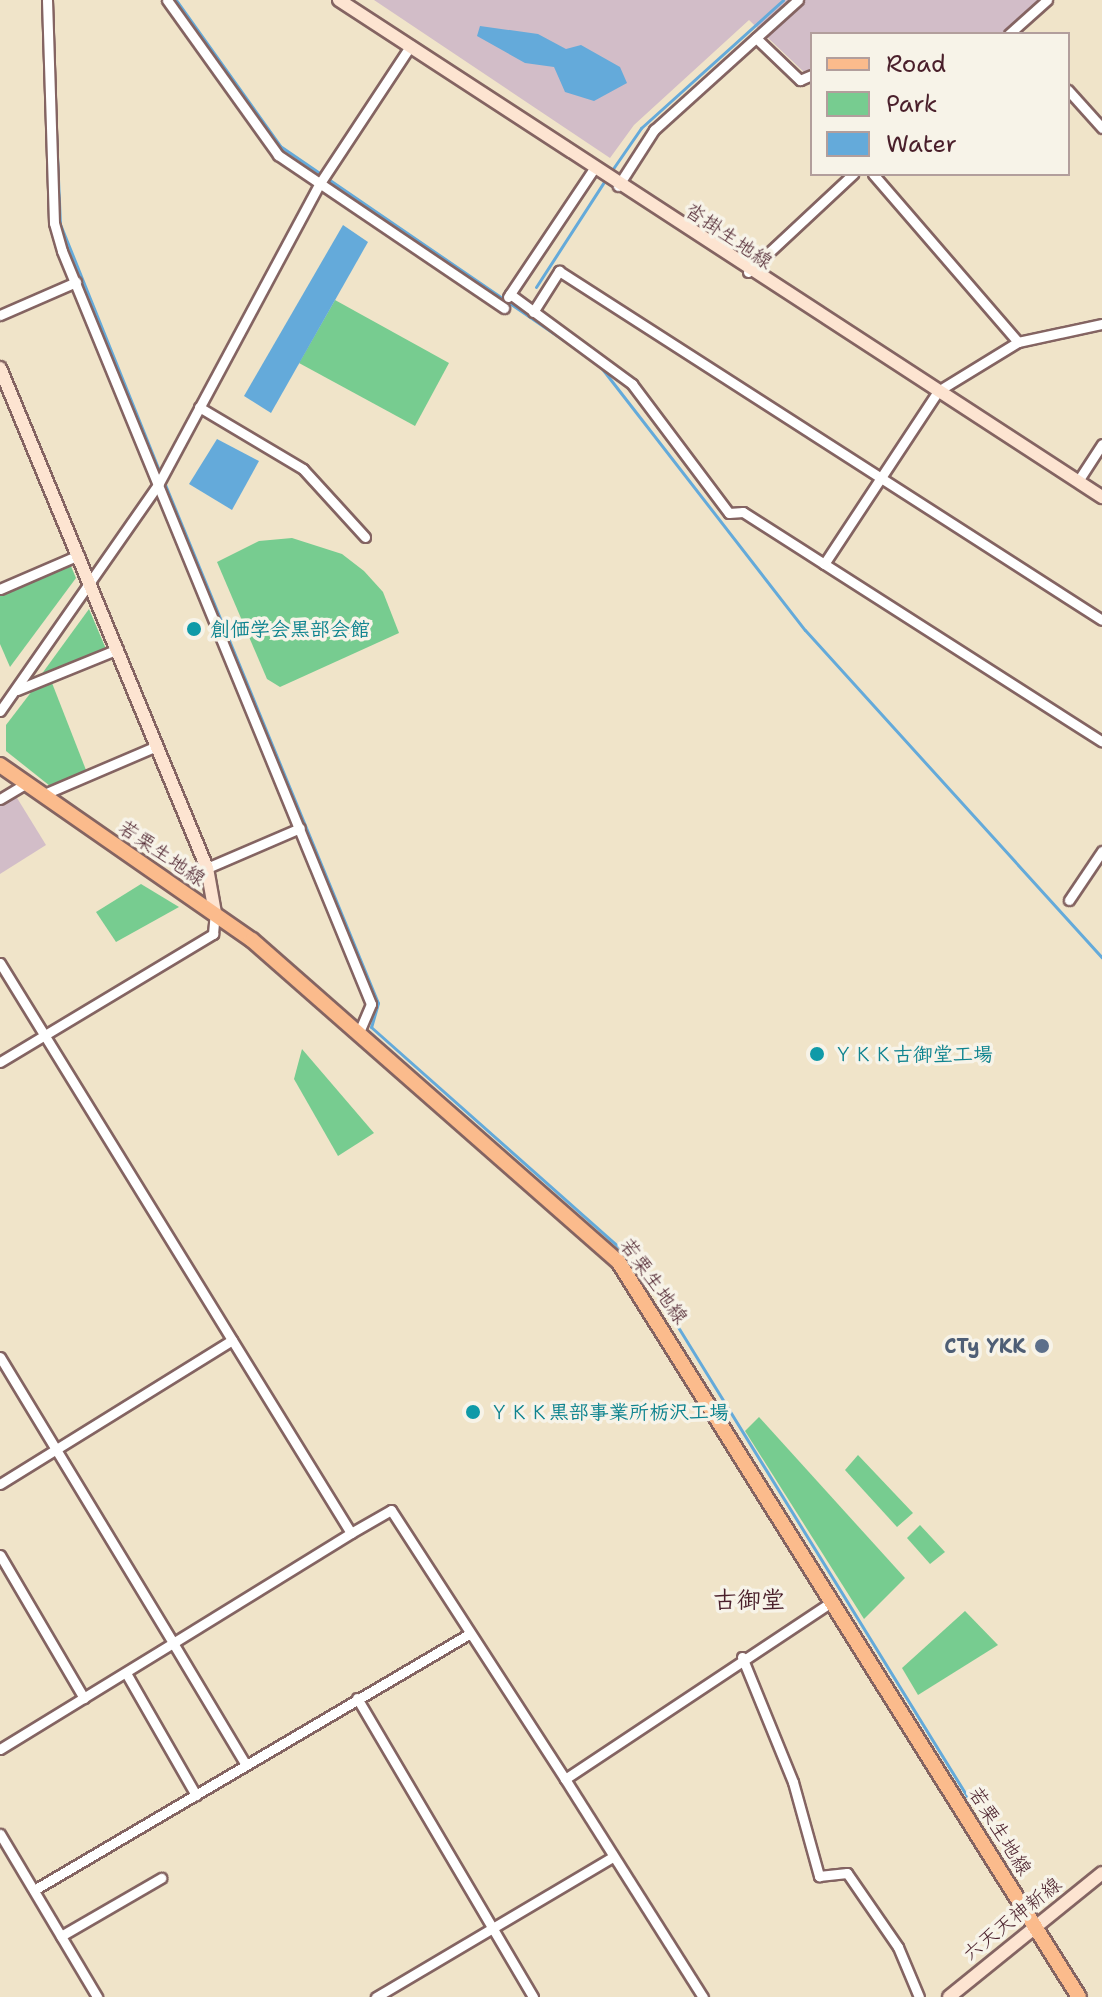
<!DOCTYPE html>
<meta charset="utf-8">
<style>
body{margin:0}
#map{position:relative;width:1102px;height:1997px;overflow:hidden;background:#f0e4c9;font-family:"Shantell Sans","Klee One",sans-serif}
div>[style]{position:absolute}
.industrial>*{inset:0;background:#d2bdc8}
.green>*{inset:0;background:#77cc90}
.water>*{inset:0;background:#64aada}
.stream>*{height:3px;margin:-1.5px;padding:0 1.5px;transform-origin:1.5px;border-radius:1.5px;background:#64aada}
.roads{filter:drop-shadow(2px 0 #846462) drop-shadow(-2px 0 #846462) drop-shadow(0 2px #846462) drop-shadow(0 -2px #846462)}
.street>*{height:9px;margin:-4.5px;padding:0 4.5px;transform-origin:4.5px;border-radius:4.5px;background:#fff}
.secondary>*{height:12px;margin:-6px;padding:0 6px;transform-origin:6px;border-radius:6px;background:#fde4d1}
.primary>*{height:14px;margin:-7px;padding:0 7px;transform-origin:7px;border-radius:7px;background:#fbbb8c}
.dots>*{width:22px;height:22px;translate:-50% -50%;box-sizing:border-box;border:4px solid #f7f3e8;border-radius:50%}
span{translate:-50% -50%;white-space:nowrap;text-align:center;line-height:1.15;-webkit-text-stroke:7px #f7f3e8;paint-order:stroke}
.street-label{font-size:20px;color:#4a1f2b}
.culture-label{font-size:20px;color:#0d838f;font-weight:700}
.left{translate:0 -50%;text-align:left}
.service-label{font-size:20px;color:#4e5e75;font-weight:700}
.right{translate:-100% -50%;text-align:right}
.quarter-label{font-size:24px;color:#4a1f2b;font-weight:700}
.legend{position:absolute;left:810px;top:32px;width:260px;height:144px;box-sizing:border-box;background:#f7f3e8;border:2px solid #b29e9c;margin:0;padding:10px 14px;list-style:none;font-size:24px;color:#4a1f2b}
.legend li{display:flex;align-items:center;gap:16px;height:40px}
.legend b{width:40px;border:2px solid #b29e9c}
</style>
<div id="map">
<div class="industrial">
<div style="clip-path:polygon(374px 0,1040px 0,1002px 34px,812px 34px,812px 71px,806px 74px,749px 20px,634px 125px,610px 158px)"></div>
<div style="clip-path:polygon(14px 793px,46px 845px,0 874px,0 802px)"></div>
</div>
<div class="green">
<div style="clip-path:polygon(335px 300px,449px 363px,415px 426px,299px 363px)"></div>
<div style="clip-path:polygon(292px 538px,342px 554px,364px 571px,383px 592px,399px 633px,280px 687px,267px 679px,217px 562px,259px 541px)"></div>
<div style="clip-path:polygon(70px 564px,76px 578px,10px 667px,0 644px,0 594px)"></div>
<div style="clip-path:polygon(89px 609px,106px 649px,41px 675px)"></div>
<div style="clip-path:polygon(52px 683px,86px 770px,50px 786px,6px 751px,6px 725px,32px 691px)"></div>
<div style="clip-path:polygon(141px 884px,179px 907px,116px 942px,96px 912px)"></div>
<div style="clip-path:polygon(302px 1049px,374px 1133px,338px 1156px,294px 1079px)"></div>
<div style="clip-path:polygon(759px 1417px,905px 1578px,864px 1619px,745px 1431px)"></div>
<div style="clip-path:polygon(858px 1455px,913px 1513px,897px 1527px,845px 1470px)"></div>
<div style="clip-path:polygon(920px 1525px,945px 1552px,930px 1564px,907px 1538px)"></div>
<div style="clip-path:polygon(965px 1611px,998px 1645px,918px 1695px,902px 1668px)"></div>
</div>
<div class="water">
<div style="clip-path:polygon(480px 26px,538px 34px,566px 49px,581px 45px,620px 67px,627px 83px,594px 101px,565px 92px,554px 67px,525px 63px,477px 36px)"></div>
<div style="clip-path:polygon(343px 225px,368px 242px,271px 413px,244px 396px)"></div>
<div style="clip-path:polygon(217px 439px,259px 461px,232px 510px,189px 484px)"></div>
</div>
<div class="stream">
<div style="left:52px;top:0;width:23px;rotate:90deg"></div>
<div style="left:176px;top:0;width:179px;rotate:54.5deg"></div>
<div style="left:280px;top:146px;width:381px;rotate:34.4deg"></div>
<div style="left:55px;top:110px;width:114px;rotate:87.5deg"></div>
<div style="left:60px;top:224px;width:271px;rotate:68.1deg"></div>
<div style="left:610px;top:173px;width:55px;rotate:-55.4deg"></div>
<div style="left:641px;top:128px;width:191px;rotate:-42deg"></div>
<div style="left:536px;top:287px;width:129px;rotate:-57.1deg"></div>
<div style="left:600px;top:366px;width:334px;rotate:52.2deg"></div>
<div style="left:805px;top:630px;width:442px;rotate:47.8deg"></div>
<div style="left:164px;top:482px;width:563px;rotate:67.67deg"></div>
<div style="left:378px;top:1003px;width:25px;rotate:106deg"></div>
<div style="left:371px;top:1027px;width:339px;rotate:41.6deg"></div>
<div style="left:624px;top:1252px;width:62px;rotate:52.2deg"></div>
<div style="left:662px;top:1301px;width:587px;rotate:58.37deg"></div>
</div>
<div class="roads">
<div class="street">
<div style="left:47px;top:0;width:223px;rotate:88.2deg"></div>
<div style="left:54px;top:223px;width:29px;rotate:74deg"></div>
<div style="left:62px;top:251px;width:814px;rotate:67.69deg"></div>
<div style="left:371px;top:1004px;width:30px;rotate:113deg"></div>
<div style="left:167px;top:0;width:191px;rotate:54.4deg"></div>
<div style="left:278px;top:155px;width:273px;rotate:34.1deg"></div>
<div style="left:1009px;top:34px;width:51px;rotate:-41.8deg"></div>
<div style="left:756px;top:38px;width:61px;rotate:43.7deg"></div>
<div style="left:800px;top:80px;width:13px;rotate:-23deg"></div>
<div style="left:1068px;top:90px;width:51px;rotate:48.2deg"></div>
<div style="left:873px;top:174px;width:222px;rotate:49.2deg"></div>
<div style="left:618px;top:186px;width:67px;rotate:-57.3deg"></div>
<div style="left:654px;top:130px;width:194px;rotate:-42.1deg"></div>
<div style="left:748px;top:272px;width:144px;rotate:-43deg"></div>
<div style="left:510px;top:294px;width:152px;rotate:36.4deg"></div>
<div style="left:632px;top:384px;width:161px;rotate:53.1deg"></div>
<div style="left:729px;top:513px;width:14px;rotate:-4deg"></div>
<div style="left:743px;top:512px;width:426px;rotate:32.6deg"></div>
<div style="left:508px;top:297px;width:153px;rotate:-56.2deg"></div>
<div style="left:533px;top:312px;width:49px;rotate:-57.6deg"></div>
<div style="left:559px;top:271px;width:645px;rotate:32.73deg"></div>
<div style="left:0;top:315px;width:83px;rotate:-23.5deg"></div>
<div style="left:199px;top:407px;width:121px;rotate:30.8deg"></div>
<div style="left:303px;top:469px;width:92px;rotate:47.6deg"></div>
<div style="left:1078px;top:481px;width:44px;rotate:-57deg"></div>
<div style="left:824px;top:564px;width:207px;rotate:-56.6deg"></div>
<div style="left:938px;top:391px;width:94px;rotate:-31.5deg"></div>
<div style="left:1018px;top:342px;width:86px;rotate:-12.1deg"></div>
<div style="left:0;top:589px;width:86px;rotate:-23.3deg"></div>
<div style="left:17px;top:690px;width:109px;rotate:-22.1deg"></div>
<div style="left:0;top:711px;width:278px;rotate:-55.1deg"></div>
<div style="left:159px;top:483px;width:340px;rotate:-61.8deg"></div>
<div style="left:320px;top:183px;width:165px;rotate:-56.6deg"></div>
<div style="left:42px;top:795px;width:125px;rotate:-23.1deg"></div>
<div style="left:0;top:799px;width:29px;rotate:-31deg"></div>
<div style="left:207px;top:868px;width:101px;rotate:-23.3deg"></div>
<div style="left:1069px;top:900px;width:59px;rotate:-56deg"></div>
<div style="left:0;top:963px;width:669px;rotate:58.38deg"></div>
<div style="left:351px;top:1533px;width:46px;rotate:-29.9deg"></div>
<div style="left:391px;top:1510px;width:320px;rotate:57.1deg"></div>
<div style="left:565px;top:1779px;width:322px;rotate:-33.6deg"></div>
<div style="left:0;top:1062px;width:249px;rotate:-31deg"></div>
<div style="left:213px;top:934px;width:21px;rotate:-85deg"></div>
<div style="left:0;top:1357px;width:334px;rotate:58.8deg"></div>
<div style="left:173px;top:1643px;width:203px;rotate:148.5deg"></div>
<div style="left:0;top:1484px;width:273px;rotate:-31.8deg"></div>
<div style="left:0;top:1555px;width:166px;rotate:59.6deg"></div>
<div style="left:742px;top:1657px;width:135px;rotate:67.8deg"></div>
<div style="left:793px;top:1782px;width:98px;rotate:74.5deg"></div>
<div style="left:819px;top:1876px;width:28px;rotate:-6deg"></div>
<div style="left:847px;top:1873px;width:90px;rotate:55.4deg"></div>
<div style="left:898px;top:1947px;width:54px;rotate:67.2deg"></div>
<div style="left:126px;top:1673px;width:141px;rotate:60.2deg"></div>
<div style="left:357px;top:1698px;width:347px;rotate:59.5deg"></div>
<div style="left:246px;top:1765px;width:142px;rotate:-120.9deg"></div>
<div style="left:173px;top:1643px;width:209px;rotate:-31.7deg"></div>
<div style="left:565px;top:1779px;width:258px;rotate:57.7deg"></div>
<div style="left:0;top:1834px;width:190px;rotate:59.2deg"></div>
<div style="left:34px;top:1890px;width:505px;rotate:-30.48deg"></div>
<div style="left:61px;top:1936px;width:116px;rotate:-30.1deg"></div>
<div style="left:376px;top:1997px;width:275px;rotate:-30.6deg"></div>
</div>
<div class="secondary">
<div style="left:339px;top:0;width:911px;rotate:33.08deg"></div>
<div style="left:0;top:368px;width:541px;rotate:67.51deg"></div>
<div style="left:207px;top:868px;width:46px;rotate:79.9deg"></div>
<div style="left:949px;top:1997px;width:197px;rotate:-39deg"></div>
</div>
<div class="primary">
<div style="left:0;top:765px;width:307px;rotate:34.8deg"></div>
<div style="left:252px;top:940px;width:487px;rotate:41.3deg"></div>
<div style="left:618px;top:1261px;width:868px;rotate:57.94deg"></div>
</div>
</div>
<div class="dots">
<div style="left:194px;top:629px;background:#0f9aa8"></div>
<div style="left:817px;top:1054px;background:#0f9aa8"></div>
<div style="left:1042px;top:1346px;background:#5c6f8a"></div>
<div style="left:473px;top:1412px;background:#0f9aa8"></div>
</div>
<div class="street-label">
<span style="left:729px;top:236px;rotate:34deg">沓掛生地線</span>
<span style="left:162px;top:853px;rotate:34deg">若栗生地線</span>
<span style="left:654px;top:1281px;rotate:54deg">若栗生地線</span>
<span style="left:1000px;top:1831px;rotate:58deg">若栗生地線</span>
<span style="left:1012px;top:1919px;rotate:-39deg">六天天神新線</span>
</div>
<div class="culture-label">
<span class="left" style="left:210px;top:629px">創価学会黒部会館</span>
<span class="left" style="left:833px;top:1054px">ＹＫＫ古御堂工場</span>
<span class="left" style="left:489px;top:1412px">ＹＫＫ黒部事業所栃沢工場</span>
</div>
<div class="service-label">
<span class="right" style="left:1026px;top:1346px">CTy YKK</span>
</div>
<div class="quarter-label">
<span style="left:749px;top:1601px">古御堂</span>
</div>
<ul class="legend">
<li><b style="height:10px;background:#fbbb8c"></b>Road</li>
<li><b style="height:22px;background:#77cc90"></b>Park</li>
<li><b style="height:22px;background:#64aada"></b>Water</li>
</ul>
</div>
